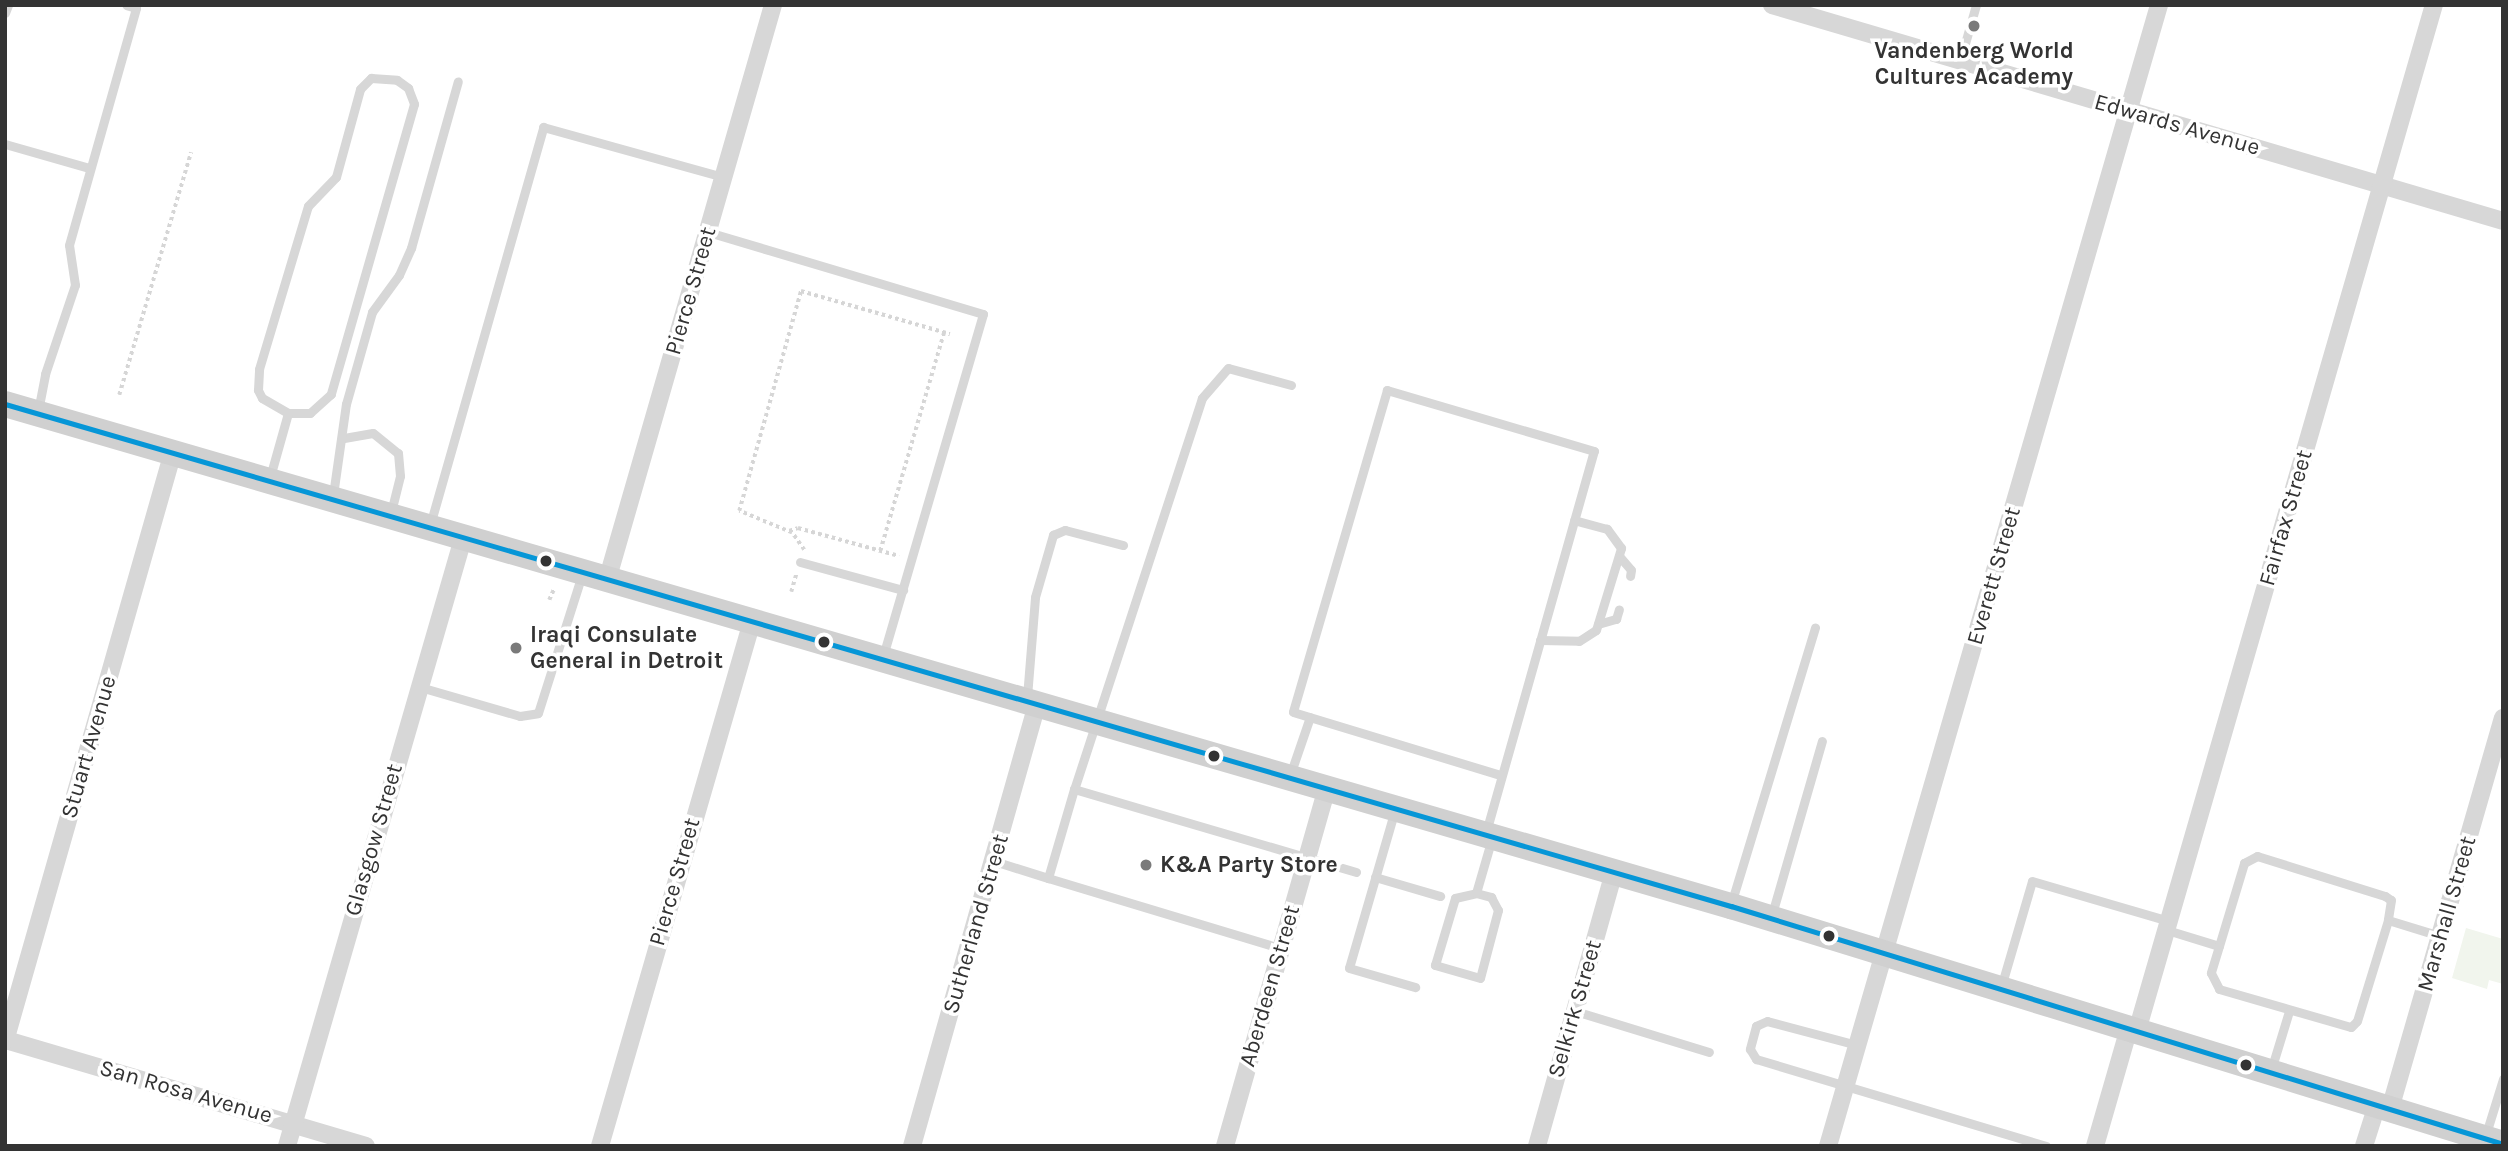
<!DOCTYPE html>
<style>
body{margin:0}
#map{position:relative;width:2508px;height:1151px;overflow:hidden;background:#fff;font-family:Karla,sans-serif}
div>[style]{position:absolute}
.green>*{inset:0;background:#f1f5ed}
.path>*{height:3.5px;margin-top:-1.75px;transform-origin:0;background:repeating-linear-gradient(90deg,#d6d6d6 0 3.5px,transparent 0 7px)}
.lane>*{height:9px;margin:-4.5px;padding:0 4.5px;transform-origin:4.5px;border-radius:4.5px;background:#d7d7d7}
.street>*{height:18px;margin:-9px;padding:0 9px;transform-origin:9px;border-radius:9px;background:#d7d7d7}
.secondary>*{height:26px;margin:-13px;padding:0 13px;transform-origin:13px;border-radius:13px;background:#d0d0d0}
.bus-1>*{height:5px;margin:-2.5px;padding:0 2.5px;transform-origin:2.5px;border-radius:2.5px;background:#0696d7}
.dots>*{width:19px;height:19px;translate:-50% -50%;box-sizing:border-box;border:4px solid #fff;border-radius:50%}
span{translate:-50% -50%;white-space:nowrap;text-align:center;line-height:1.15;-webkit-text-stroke:7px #fff;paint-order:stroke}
.poi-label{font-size:23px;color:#333;font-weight:700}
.left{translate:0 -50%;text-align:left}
.street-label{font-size:23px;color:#333}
.frame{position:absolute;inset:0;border:7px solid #333;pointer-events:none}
</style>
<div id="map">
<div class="green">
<div style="clip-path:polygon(2466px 928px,2503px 939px,2503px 984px,2489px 980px,2487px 989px,2452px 978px)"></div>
</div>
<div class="path">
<div style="left:119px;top:395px;width:253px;rotate:-73.5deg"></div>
<div style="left:789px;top:531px;width:9px;rotate:-18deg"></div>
<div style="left:798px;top:528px;width:105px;rotate:15.5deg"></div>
<div style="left:804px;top:550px;width:21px;rotate:-125deg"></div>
<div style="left:792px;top:533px;width:57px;rotate:-157.5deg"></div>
<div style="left:739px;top:511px;width:229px;rotate:-74.3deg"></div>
<div style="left:801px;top:291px;width:155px;rotate:16.1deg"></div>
<div style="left:880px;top:551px;width:228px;rotate:-73.7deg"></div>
<div style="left:791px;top:592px;width:19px;rotate:-74deg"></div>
<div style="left:549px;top:600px;width:12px;rotate:-66deg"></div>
</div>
<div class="lane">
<div style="left:5px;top:13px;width:9px;rotate:-69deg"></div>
<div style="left:1960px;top:61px;width:58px;rotate:-74.1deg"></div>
<div style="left:371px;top:78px;width:26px;rotate:4deg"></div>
<div style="left:397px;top:80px;width:14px;rotate:36deg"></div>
<div style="left:408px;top:88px;width:17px;rotate:69deg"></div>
<div style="left:414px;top:104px;width:302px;rotate:106deg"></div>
<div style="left:331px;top:394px;width:28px;rotate:138deg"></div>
<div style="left:310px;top:413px;width:22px;rotate:180deg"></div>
<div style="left:288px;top:413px;width:30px;rotate:-150deg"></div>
<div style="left:262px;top:398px;width:9px;rotate:-117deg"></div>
<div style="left:258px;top:390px;width:21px;rotate:-87deg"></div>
<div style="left:259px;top:369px;width:170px;rotate:-73.3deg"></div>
<div style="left:308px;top:206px;width:40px;rotate:-46deg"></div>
<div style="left:336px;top:177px;width:91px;rotate:-74.7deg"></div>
<div style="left:360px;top:89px;width:16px;rotate:-45deg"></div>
<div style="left:5px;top:144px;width:87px;rotate:15.9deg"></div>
<div style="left:708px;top:232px;width:287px;rotate:16.6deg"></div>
<div style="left:983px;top:314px;width:356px;rotate:106.3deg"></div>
<div style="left:1291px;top:385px;width:65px;rotate:-164.9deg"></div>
<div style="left:1228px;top:368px;width:40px;rotate:131deg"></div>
<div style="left:1202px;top:398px;width:411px;rotate:108.1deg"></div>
<div style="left:1074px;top:789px;width:294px;rotate:16.4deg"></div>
<div style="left:38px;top:411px;width:38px;rotate:-79deg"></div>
<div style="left:45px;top:374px;width:94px;rotate:-71.4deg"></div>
<div style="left:75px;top:285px;width:40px;rotate:-98.5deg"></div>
<div style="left:69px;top:245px;width:246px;rotate:-74.2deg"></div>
<div style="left:136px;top:8px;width:10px;rotate:-163deg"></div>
<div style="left:344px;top:438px;width:29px;rotate:-10deg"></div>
<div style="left:373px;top:433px;width:32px;rotate:39deg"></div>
<div style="left:398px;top:453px;width:23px;rotate:85deg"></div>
<div style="left:400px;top:476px;width:38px;rotate:104deg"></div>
<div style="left:270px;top:477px;width:66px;rotate:-74.3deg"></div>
<div style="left:333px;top:495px;width:92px;rotate:-81.9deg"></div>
<div style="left:346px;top:404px;width:96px;rotate:-74.2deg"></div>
<div style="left:372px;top:312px;width:46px;rotate:-53.9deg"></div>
<div style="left:399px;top:275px;width:30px;rotate:-66deg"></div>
<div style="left:411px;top:248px;width:173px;rotate:-74.3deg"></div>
<div style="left:430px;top:525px;width:414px;rotate:-74.1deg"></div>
<div style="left:543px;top:127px;width:187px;rotate:15.5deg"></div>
<div style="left:1619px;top:556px;width:18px;rotate:49deg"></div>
<div style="left:1631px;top:570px;width:6px;rotate:99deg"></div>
<div style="left:800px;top:562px;width:107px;rotate:15.2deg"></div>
<div style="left:1598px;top:624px;width:19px;rotate:-16deg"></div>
<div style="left:1616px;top:619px;width:10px;rotate:-73deg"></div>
<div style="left:1540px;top:640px;width:39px;rotate:1deg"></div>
<div style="left:1579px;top:641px;width:20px;rotate:-33deg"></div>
<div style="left:1596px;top:630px;width:86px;rotate:-73deg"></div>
<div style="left:1621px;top:548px;width:24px;rotate:-126deg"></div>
<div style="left:1607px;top:529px;width:34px;rotate:-165deg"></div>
<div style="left:420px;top:687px;width:104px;rotate:16.2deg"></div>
<div style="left:520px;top:716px;width:18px;rotate:-9deg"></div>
<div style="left:538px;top:713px;width:146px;rotate:-72.4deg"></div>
<div style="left:1027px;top:697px;width:100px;rotate:-85.4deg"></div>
<div style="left:1035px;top:597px;width:65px;rotate:-73.8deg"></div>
<div style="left:1053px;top:535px;width:13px;rotate:-23deg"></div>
<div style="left:1065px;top:530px;width:60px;rotate:14.5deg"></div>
<div style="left:1290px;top:775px;width:61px;rotate:-71deg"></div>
<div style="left:1394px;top:813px;width:161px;rotate:106.2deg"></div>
<div style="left:1349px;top:968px;width:69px;rotate:16.1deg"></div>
<div style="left:1486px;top:832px;width:396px;rotate:-74.2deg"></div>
<div style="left:1594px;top:451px;width:216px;rotate:-163.6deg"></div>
<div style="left:1387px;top:390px;width:335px;rotate:106.3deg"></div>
<div style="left:1293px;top:712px;width:217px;rotate:16.9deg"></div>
<div style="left:994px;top:861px;width:57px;rotate:17.5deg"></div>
<div style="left:1048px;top:878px;width:93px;rotate:-73.7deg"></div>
<div style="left:1375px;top:877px;width:68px;rotate:16.3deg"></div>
<div style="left:1048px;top:878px;width:242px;rotate:16.8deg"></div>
<div style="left:1476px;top:893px;width:16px;rotate:15deg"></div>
<div style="left:1491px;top:897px;width:15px;rotate:62deg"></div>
<div style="left:1498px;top:910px;width:70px;rotate:104.8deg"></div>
<div style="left:1480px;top:978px;width:47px;rotate:-163.9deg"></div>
<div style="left:1435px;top:965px;width:70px;rotate:-73.4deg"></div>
<div style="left:1455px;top:898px;width:22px;rotate:-13deg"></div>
<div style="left:1476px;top:893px;width:57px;rotate:-73.8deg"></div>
<div style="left:1731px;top:904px;width:289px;rotate:-73.1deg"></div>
<div style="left:1772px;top:914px;width:180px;rotate:-73.9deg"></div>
<div style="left:2167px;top:930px;width:54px;rotate:17.1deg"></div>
<div style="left:2219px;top:946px;width:87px;rotate:-73.2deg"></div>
<div style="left:2244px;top:863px;width:15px;rotate:-28deg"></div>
<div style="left:2257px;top:856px;width:134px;rotate:17.4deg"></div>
<div style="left:2385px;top:896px;width:7px;rotate:34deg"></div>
<div style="left:2391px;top:900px;width:20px;rotate:99deg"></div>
<div style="left:2388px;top:920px;width:54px;rotate:17.1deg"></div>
<div style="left:2219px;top:946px;width:28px;rotate:107deg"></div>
<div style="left:2211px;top:973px;width:18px;rotate:63deg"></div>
<div style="left:2219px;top:989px;width:137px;rotate:16.1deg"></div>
<div style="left:2351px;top:1027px;width:8px;rotate:-45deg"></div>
<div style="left:2357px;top:1021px;width:106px;rotate:-72.9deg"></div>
<div style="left:2001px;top:987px;width:110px;rotate:-73.7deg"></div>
<div style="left:2032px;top:881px;width:143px;rotate:16.3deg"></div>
<div style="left:1575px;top:1011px;width:140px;rotate:17deg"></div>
<div style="left:1857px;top:1045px;width:93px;rotate:-165.1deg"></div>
<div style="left:1767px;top:1021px;width:12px;rotate:156deg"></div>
<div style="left:1756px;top:1026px;width:24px;rotate:105deg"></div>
<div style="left:1750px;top:1049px;width:12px;rotate:59deg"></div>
<div style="left:1756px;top:1059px;width:303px;rotate:16.7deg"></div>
<div style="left:2271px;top:1070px;width:62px;rotate:-73deg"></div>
<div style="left:2485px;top:1137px;width:61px;rotate:-72.8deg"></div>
</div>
<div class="street">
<div style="left:1772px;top:5px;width:762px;rotate:16.46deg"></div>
<div style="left:608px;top:577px;width:595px;rotate:-73.91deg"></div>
<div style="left:2137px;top:1031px;width:1068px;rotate:-73.86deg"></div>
<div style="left:6px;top:1040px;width:375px;rotate:16.4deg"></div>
<div style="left:5px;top:1041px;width:612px;rotate:-74.08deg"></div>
<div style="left:2390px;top:1109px;width:407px;rotate:-73.9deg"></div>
<div style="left:287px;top:1146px;width:636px;rotate:-73.84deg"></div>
<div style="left:600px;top:1146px;width:550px;rotate:-73.84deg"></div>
<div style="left:912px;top:1146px;width:462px;rotate:-74.2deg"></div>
<div style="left:1225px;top:1146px;width:373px;rotate:-74.1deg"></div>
<div style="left:1537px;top:1146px;width:285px;rotate:-74.3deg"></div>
<div style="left:1828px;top:1146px;width:1188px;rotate:-73.82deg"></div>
<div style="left:2095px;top:1146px;width:123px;rotate:-73.9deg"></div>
<div style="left:2364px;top:1146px;width:43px;rotate:-72.4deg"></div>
</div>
<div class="secondary">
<div style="left:5px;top:404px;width:1798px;rotate:16.22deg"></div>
<div style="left:1731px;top:906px;width:808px;rotate:17.13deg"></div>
</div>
<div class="bus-1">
<div style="left:5px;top:404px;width:1798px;rotate:16.22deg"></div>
<div style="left:1731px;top:906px;width:808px;rotate:17.13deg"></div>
</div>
<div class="dots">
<div style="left:1974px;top:26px;background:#7a7a7a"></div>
<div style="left:546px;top:561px;background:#333"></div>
<div style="left:824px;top:642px;background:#333"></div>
<div style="left:516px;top:648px;background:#7a7a7a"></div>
<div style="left:1214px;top:756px;background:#333"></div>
<div style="left:1146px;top:865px;background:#7a7a7a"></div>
<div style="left:1829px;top:936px;background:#333"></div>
<div style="left:2246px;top:1065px;background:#333"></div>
</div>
<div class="poi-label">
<span style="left:1974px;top:64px">Vandenberg World<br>Cultures Academy</span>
<span class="left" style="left:530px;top:648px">Iraqi Consulate<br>General in Detroit</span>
<span class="left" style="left:1160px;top:865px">K&amp;A Party Store</span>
</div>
<div class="street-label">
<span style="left:2177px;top:125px;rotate:16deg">Edwards Avenue</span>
<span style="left:691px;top:291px;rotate:-74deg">Pierce Street</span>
<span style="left:2286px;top:518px;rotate:-74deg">Fairfax Street</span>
<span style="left:1994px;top:576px;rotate:-74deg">Everett Street</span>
<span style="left:89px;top:747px;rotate:-74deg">Stuart Avenue</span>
<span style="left:374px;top:840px;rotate:-74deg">Glasgow Street</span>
<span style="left:675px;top:882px;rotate:-74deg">Pierce Street</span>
<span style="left:2447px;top:914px;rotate:-74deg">Marshall Street</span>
<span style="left:976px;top:924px;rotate:-74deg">Sutherland Street</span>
<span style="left:1270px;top:986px;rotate:-74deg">Aberdeen Street</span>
<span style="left:1575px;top:1009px;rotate:-74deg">Selkirk Street</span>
<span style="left:186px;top:1092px;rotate:16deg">San Rosa Avenue</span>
</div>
<div class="frame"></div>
</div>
